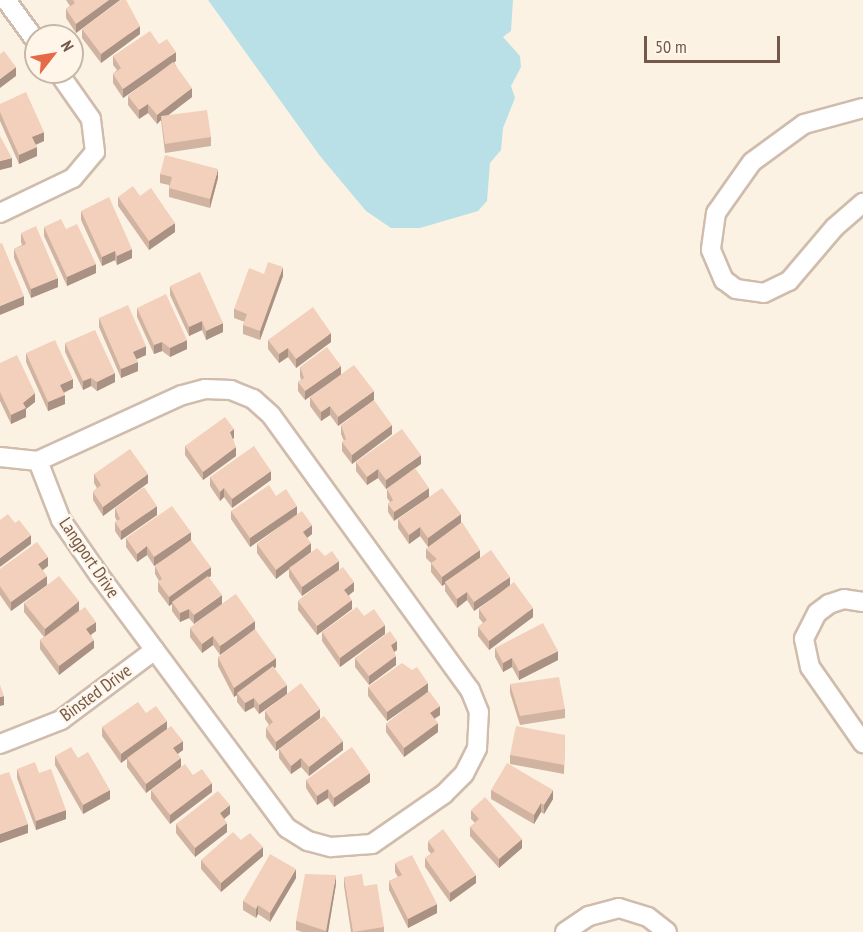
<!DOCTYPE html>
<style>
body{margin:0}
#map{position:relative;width:863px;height:932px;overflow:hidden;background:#fcf2e3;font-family:"PT Sans Narrow",sans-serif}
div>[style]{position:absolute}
.water>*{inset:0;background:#b8e0e6}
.roads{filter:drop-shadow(2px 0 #d0bcad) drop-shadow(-2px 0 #d0bcad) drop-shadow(0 2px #d0bcad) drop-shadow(0 -2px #d0bcad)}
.street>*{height:18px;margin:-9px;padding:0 9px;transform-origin:9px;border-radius:9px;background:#fff}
.wall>*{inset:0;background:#d0b3a1}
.shaded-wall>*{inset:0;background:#a99283}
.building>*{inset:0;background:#f2d0bb}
span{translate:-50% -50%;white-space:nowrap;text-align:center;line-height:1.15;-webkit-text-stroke:4.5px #fff6e9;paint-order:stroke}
.street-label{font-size:18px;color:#745849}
.north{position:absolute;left:24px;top:24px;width:60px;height:60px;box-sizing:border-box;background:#fff6e9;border:2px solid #c7b7a9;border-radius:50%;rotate:59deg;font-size:16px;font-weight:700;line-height:24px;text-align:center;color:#745849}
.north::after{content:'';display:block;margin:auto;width:21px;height:27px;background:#e66948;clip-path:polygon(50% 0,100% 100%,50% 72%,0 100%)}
.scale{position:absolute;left:644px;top:36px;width:136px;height:27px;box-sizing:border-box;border:3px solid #745849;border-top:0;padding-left:8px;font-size:18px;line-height:21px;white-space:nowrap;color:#745849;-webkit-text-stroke:4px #fff6e9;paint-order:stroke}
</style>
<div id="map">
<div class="water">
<div style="clip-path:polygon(208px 0,513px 0,511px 31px,503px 37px,520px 56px,521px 67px,511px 86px,515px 98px,503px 128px,501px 150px,490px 163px,487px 201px,478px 211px,420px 228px,391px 228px,366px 211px,320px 156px)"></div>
</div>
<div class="roads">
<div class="street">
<div style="left:6px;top:0;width:51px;rotate:53.8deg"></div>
<div style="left:863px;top:108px;width:61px;rotate:164.8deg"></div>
<div style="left:804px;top:124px;width:64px;rotate:143.8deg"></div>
<div style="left:752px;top:162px;width:62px;rotate:125.2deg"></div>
<div style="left:716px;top:213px;width:37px;rotate:98deg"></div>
<div style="left:711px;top:250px;width:33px;rotate:67deg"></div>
<div style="left:724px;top:280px;width:15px;rotate:37deg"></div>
<div style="left:736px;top:289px;width:28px;rotate:8deg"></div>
<div style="left:764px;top:293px;width:28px;rotate:-26deg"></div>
<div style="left:789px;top:281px;width:71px;rotate:-49.6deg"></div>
<div style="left:835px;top:227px;width:37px;rotate:-41deg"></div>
<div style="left:0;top:213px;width:81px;rotate:-25.6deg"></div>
<div style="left:73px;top:178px;width:34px;rotate:-50deg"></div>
<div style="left:95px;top:152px;width:33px;rotate:-97deg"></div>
<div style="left:91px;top:119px;width:57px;rotate:-125.1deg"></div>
<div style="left:0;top:457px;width:38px;rotate:6deg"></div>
<div style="left:38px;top:461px;width:63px;rotate:68.7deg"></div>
<div style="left:61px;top:520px;width:67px;rotate:55.4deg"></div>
<div style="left:99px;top:575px;width:315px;rotate:53.4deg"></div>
<div style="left:287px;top:828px;width:25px;rotate:32deg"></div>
<div style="left:308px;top:841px;width:24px;rotate:15deg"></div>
<div style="left:331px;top:847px;width:41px;rotate:-4.2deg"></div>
<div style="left:372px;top:844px;width:88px;rotate:-34.8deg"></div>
<div style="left:444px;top:794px;width:28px;rotate:-45deg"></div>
<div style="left:464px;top:774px;width:29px;rotate:-63deg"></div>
<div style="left:477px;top:748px;width:36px;rotate:-87deg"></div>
<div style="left:479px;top:712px;width:24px;rotate:-112deg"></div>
<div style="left:470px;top:690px;width:339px;rotate:-125.9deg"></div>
<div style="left:271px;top:415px;width:24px;rotate:-138deg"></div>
<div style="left:253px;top:399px;width:24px;rotate:-158deg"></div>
<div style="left:231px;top:390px;width:26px;rotate:-178deg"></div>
<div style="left:205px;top:389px;width:24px;rotate:165deg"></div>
<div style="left:182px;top:395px;width:158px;rotate:155.4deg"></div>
<div style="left:863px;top:602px;width:19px;rotate:-171deg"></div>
<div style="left:844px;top:599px;width:16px;rotate:162deg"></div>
<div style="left:829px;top:604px;width:15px;rotate:143deg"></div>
<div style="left:817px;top:613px;width:29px;rotate:117deg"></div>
<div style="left:804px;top:639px;width:29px;rotate:78deg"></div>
<div style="left:810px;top:667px;width:93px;rotate:55.1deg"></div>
<div style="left:0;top:744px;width:66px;rotate:-21.5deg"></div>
<div style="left:61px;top:720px;width:117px;rotate:-36.7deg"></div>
<div style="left:565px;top:932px;width:29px;rotate:-34deg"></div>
<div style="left:589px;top:916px;width:31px;rotate:-15deg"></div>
<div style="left:619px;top:908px;width:30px;rotate:17deg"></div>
<div style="left:648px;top:917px;width:24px;rotate:38deg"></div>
</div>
</div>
<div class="wall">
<div style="clip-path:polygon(66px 0,120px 0,76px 33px,66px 18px,66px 9px,70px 6px)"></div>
<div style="clip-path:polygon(82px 29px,140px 34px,101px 63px,82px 38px)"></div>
<div style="clip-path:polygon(159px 44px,176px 61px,174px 62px,192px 97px,168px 115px,211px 137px,211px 146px,165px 153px,161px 120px,157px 124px,148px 113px,139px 119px,128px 105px,128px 96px,163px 70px,123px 98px,113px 83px,113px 74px,117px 70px,113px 65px,113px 56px)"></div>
<div style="clip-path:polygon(0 104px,44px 141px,36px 145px,37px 156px,19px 164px,0 121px)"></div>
<div style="clip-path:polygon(160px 174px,218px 178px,210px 208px,169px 197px,169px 185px,160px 183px)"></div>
<div style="clip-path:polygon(140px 196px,175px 232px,149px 250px,118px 206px,118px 197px)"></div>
<div style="clip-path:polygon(81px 211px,132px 258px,117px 265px,115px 260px,102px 266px,81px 220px)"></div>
<div style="clip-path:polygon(44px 227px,66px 229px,96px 273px,67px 286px,44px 236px)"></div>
<div style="clip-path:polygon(21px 233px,58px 287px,31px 298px,14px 258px,14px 249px,22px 245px,21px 242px)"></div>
<div style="clip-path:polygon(264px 274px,283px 276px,260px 340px,243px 334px,243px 325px,245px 322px,234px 318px,234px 309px)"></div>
<div style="clip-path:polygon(170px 286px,223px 332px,206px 340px,202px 330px,189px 336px,170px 295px)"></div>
<div style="clip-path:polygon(137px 308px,187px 349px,170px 357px,162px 351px,154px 354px,137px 317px)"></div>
<div style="clip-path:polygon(99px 318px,146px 355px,136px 359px,138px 371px,121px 378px,99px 327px)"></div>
<div style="clip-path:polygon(268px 340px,331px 342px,296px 368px,288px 357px,279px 363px,268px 349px)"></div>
<div style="clip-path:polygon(65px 343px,115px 382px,97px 391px,91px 386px,83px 390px,65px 352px)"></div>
<div style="clip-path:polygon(26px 353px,73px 388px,64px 393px,65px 404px,48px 411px,26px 362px)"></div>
<div style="clip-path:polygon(0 363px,35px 402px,26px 409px,26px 417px,11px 424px,0 401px)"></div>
<div style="clip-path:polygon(300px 367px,341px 375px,305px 400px,298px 391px,298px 382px,301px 380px,300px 376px)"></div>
<div style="clip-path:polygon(310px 397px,374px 400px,338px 426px,330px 415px,321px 421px,310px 406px)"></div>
<div style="clip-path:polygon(341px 425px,392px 434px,352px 464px,342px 451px,342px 442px,344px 441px,341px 434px)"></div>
<div style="clip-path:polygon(234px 438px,233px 439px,236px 456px,203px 480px,185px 455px,185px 446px)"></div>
<div style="clip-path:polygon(356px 462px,421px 464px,386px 489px,378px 478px,367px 485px,356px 471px)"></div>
<div style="clip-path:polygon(415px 468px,394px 521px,388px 512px,388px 504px,390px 502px,387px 498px,387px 489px)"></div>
<div style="clip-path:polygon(94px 474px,148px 483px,103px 516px,93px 500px,93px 492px,97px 488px,94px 483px)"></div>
<div style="clip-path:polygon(210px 477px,271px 480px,232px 508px,224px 497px,220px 501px,210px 486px)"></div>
<div style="clip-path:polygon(276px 496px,297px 514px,312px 534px,307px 538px,311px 552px,291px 567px,339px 570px,354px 591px,349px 595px,352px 609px,317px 635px,298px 610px,298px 601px,336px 572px,302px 596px,289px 577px,289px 569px,276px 579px,257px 553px,257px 544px,292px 518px,250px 547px,231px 519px,231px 511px)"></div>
<div style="clip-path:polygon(115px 508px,157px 515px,121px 540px,115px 531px,115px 522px,117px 521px,115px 517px)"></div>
<div style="clip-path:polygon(398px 519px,461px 523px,480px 558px,510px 586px,533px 617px,489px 650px,478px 636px,478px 627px,483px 623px,479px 618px,479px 609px,506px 589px,474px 611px,467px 600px,457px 608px,445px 591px,445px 584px,442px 586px,431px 572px,431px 563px,426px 558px,426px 549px,459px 525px,428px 547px,420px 536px,409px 544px,398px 528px)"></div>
<div style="clip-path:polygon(126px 538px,191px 540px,211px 576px,209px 577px,194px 624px,189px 618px,180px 622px,172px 611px,172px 604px,169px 606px,158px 591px,158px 582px,159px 581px,155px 574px,155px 566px,184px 545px,154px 566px,147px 555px,137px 562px,126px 547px)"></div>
<div style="clip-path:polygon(48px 566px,43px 570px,47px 585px,11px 611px,0 595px,0 569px)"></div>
<div style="clip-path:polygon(236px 594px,220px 655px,213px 645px,202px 653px,190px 637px,190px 628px)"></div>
<div style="clip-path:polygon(24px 603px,79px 610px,96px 631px,91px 635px,94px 648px,59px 675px,40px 649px,40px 640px,44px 637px,24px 612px)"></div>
<div style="clip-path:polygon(364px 616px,385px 634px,340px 667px,322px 641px,322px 632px)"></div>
<div style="clip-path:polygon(495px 648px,558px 660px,519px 680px,512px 667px,503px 672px,495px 657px)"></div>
<div style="clip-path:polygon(397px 650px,394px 652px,396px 665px,369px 685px,355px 667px,355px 658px)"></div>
<div style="clip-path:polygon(218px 657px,276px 667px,274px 668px,287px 694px,259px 714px,254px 707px,245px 712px,237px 702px,237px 695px,234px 697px,218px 666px)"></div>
<div style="clip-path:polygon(510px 684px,565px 709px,565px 718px,520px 725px,510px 693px)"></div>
<div style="clip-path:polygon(368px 687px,428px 692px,440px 715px,434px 719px,438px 732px,404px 757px,386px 732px,386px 724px,424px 695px,387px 721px,368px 696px)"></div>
<div style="clip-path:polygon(265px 711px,320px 718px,276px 751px,266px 737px,266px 728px,269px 725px,265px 719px)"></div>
<div style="clip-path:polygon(146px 713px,167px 729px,183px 750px,178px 754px,181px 767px,146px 793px,127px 767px,127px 758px,121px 763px,102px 736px,102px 727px)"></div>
<div style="clip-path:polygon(565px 735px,564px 774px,510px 764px,510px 755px)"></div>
<div style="clip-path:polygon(279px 749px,343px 750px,309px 776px,301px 767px,291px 774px,279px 758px)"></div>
<div style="clip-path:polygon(55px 756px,78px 758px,110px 799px,83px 814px,55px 765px)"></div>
<div style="clip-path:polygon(17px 769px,39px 773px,66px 819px,36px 830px,17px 778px)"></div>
<div style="clip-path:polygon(193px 775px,212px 792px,170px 824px,151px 799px,151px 790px)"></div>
<div style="clip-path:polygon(306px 780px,370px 782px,334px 807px,328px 798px,317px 805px,306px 788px)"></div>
<div style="clip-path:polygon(491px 790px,553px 799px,544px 814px,541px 812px,534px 824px,491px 799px)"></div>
<div style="clip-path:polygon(471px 810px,522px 848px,499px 868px,470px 836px,470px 827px,475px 823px,471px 819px)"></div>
<div style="clip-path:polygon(230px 814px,224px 819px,227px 832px,195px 857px,176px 833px,176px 824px)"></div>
<div style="clip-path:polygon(241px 840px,263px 856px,221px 892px,201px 869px,201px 860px)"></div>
<div style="clip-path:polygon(428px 841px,476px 883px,450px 902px,425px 867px,425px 858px,431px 854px,428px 850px)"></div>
<div style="clip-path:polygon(395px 863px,437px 913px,408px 928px,389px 890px,389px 881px,398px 877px,395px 872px)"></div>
<div style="clip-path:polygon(344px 877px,364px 886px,384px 927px,384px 932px,351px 932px,344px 886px)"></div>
<div style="clip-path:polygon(296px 878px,270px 922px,258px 914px,256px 918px,243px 910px,243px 901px)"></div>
<div style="clip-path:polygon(336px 884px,328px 932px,302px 932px,296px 930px,296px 921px)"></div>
</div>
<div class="shaded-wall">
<div style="clip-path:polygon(109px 0,120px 0,76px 33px,76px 24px)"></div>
<div style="clip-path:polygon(140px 26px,140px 34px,101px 63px,101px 54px)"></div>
<div style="clip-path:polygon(176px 52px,176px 61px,123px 98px,123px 89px)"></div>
<div style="clip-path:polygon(16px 67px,16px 76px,0 88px,0 79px)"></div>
<div style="clip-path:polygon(192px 88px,192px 97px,162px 120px,161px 116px,161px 120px,157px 124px,157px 115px)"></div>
<div style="clip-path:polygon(148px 104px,148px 113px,139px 119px,139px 110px)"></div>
<div style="clip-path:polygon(44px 132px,44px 141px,32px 146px,32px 137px)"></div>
<div style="clip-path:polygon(37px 147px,37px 156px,19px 164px,19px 155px)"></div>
<div style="clip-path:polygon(12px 158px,12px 167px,0 170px,0 161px)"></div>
<div style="clip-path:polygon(218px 169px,218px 178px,210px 208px,210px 199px)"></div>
<div style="clip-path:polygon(175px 223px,175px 232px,149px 250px,149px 241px)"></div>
<div style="clip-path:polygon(132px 249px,132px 258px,117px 265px,117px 256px)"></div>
<div style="clip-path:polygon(115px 251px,115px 260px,102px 266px,102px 257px)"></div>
<div style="clip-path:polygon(96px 264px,96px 273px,67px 286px,67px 277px)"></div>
<div style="clip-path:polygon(283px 267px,283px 276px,260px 340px,260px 331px)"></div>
<div style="clip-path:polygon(58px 278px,58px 287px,31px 298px,31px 289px)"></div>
<div style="clip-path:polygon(24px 296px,24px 305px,0 315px,0 306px)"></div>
<div style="clip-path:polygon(202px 321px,202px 330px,189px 336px,189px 327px)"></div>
<div style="clip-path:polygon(223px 323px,223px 332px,206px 340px,206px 331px)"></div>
<div style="clip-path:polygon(331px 333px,331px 342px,296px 368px,296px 359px)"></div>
<div style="clip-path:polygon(187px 340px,187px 349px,170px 357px,170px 348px)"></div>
<div style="clip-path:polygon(162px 342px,162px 351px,154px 354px,154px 345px)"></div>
<div style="clip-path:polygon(146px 346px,146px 355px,133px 361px,133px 352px)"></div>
<div style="clip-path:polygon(288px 348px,288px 357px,279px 363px,279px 354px)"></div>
<div style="clip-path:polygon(138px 362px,138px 371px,121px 378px,121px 369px)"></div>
<div style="clip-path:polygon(341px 366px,341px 375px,305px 400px,305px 391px)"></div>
<div style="clip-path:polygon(115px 373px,115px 382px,97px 391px,97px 382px)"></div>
<div style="clip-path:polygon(91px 378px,91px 386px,83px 390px,83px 381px)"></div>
<div style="clip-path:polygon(73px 379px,73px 388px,60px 394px,60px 385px)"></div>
<div style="clip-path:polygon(374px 391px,374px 400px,338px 426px,338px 417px)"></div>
<div style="clip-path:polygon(35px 393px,35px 402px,26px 409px,26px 417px,11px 424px,11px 415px,23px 403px)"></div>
<div style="clip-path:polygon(65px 395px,65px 404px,48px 411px,48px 402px)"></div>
<div style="clip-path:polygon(330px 406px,330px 415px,321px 421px,321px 412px)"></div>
<div style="clip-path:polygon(392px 425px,392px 434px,352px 464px,352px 455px)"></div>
<div style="clip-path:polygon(234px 429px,234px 438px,230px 441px,230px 432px)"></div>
<div style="clip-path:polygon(236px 447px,236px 456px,203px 480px,203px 472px)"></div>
<div style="clip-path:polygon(421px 455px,421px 464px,386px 489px,386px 480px)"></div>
<div style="clip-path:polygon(378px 469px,378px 478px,367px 485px,367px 477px)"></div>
<div style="clip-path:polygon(271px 471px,271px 480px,232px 508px,232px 499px)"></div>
<div style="clip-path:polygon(148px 474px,148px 483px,103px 516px,103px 507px)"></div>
<div style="clip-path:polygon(224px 488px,224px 497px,220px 501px,220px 492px)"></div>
<div style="clip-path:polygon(429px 488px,429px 497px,394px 521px,394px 512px)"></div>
<div style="clip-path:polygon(157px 506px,157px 515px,121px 540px,121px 531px)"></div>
<div style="clip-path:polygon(297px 506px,297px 514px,250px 547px,250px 538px)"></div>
<div style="clip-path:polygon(461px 514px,461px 523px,428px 547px,428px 538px)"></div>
<div style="clip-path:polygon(312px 525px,312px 534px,303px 541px,303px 532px)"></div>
<div style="clip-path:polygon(420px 527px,420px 536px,409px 544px,409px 535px)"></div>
<div style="clip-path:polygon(191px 532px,191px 541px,154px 566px,154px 557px)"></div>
<div style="clip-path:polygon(31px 535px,31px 544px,0 567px,0 558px)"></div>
<div style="clip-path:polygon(311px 543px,311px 552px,276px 579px,276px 570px)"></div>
<div style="clip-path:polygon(147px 546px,147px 555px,137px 562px,137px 554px)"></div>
<div style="clip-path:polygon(480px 550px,480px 559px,445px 582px,445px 584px,442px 586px,442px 577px)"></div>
<div style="clip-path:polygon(48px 557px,48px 566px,38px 573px,38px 564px)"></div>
<div style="clip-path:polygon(339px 561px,339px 570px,302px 596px,302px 587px)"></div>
<div style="clip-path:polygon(211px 567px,211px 576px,173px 603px,172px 602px,172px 604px,169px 606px,169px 597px)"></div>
<div style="clip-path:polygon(47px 576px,47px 585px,11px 611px,11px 602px)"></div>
<div style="clip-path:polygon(510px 577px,510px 586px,474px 611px,474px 602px)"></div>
<div style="clip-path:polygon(354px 582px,354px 591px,344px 599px,344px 590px)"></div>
<div style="clip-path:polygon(467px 592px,467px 600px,457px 608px,457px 599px)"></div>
<div style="clip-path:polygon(222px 595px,222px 604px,194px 624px,194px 615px)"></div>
<div style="clip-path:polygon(352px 600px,352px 609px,317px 635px,317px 626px)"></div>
<div style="clip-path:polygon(79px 601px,79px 610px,45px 638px,45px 629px)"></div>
<div style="clip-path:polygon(533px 608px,533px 617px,489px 650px,489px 641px)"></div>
<div style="clip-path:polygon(189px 609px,189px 618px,180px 622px,180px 613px)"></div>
<div style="clip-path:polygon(255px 621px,255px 630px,220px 655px,220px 646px)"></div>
<div style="clip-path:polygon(96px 622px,96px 631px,86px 638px,86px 629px)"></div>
<div style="clip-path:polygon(385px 625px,385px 634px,340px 667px,340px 658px)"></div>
<div style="clip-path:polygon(213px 636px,213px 645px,202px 653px,202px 644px)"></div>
<div style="clip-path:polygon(94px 640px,94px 648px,59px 675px,59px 666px)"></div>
<div style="clip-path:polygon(397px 641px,397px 650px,391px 654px,391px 645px)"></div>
<div style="clip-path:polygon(558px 651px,558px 660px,519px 680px,519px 671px)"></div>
<div style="clip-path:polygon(396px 656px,396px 665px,369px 685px,369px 676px)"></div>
<div style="clip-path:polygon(276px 658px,276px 667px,238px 694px,237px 693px,237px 695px,234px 697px,234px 688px)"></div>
<div style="clip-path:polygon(512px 658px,512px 667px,503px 672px,503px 663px)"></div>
<div style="clip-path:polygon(428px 683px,428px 692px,387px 721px,387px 712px)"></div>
<div style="clip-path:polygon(287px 685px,287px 694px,259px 714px,259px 705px)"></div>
<div style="clip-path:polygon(4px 696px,4px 705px,0 706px,0 697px)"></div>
<div style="clip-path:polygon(254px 698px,254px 707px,245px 712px,245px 703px)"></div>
<div style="clip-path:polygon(440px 706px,440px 715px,430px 722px,430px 713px)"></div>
<div style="clip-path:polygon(320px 709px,320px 718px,276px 751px,276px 742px)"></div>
<div style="clip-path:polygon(167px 721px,167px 730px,121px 763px,121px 754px)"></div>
<div style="clip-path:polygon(438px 723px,438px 732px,404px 757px,404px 748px)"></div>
<div style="clip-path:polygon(183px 741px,183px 750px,173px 757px,173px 748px)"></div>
<div style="clip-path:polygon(343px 741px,343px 750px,309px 776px,309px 767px)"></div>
<div style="clip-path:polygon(181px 758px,181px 767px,146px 793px,146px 784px)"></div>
<div style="clip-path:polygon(301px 758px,301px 767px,291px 774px,291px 766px)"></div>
<div style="clip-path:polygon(370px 773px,370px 782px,334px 807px,334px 798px)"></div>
<div style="clip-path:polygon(212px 783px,212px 792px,170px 824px,170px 815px)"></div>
<div style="clip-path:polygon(328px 789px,328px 798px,317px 805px,317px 796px)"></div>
<div style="clip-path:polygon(110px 790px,110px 799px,83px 814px,83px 805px)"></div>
<div style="clip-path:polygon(553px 790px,553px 799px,544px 814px,544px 805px)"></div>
<div style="clip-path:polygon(541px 803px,541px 812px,534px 824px,534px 815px)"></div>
<div style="clip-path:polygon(230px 805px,230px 814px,220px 822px,220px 813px)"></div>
<div style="clip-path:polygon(66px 810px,66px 819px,36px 830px,36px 821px)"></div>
<div style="clip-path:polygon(227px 823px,227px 832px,195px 857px,195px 848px)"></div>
<div style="clip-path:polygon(28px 824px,28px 833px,0 843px,0 834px)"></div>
<div style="clip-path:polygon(522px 839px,522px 848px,499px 868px,499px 859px)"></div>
<div style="clip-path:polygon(263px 847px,263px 856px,221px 892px,221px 883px)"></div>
<div style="clip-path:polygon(296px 869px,296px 878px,270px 922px,270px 913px)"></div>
<div style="clip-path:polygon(336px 875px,336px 884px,328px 932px,326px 932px)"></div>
<div style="clip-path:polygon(476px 875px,476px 883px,450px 902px,450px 893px)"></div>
<div style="clip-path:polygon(437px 904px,437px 913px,408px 928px,408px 919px)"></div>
<div style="clip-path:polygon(258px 905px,258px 914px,256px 918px,256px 909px)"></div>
</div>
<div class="building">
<div style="clip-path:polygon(73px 0,109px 0,76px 24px,66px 9px,75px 3px)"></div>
<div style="clip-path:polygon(121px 0,126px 0,140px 26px,101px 54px,82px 29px)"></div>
<div style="clip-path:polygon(150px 31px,159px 44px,167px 39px,176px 52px,123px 89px,113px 74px,121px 68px,113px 56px)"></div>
<div style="clip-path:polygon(4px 51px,16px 67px,0 79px,0 54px)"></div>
<div style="clip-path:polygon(173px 62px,192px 88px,157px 115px,148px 104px,139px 110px,128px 96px)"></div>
<div style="clip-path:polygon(26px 92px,44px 132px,32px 137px,37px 147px,19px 155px,0 112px,0 104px)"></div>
<div style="clip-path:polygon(207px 110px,211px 137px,165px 144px,161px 116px)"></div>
<div style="clip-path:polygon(0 136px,12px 158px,0 161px)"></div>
<div style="clip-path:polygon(165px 155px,218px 169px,210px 199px,169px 188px,172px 177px,160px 174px)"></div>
<div style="clip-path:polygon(133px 186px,140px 196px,151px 188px,175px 223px,149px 241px,118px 197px)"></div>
<div style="clip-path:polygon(109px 197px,132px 249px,117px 256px,115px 251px,102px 257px,81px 211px)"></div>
<div style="clip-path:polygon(61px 219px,66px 229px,77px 224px,96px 264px,67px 277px,44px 227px)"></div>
<div style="clip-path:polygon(36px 226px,58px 278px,31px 289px,14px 249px,26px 244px,21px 233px)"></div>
<div style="clip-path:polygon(2px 243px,24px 296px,0 306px,0 244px)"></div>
<div style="clip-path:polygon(268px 262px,283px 267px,260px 331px,243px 325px,247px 314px,234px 309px,249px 268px,264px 274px)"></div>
<div style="clip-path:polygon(200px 272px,223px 323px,206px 331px,202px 321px,189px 327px,170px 286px)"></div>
<div style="clip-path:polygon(166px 294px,187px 340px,170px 348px,162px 342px,154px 345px,137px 308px)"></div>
<div style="clip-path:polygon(128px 305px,146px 346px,133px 352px,138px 362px,121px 369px,99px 318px)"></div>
<div style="clip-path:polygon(313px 307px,331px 333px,296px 359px,288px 348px,279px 354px,268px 340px)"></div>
<div style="clip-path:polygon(95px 330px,115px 373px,97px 382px,91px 378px,83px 381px,65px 343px)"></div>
<div style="clip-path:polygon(55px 340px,73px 379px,60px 385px,65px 395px,48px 402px,26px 353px)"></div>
<div style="clip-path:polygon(327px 347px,341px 366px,305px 391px,298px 382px,304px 378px,300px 367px)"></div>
<div style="clip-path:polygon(17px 355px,35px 393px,23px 403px,26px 408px,11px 415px,0 392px,0 363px)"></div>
<div style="clip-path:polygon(354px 365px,374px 391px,338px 417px,330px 406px,321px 412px,310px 397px)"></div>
<div style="clip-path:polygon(374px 400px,392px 425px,352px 455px,342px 442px,346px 439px,341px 425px)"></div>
<div style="clip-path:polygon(225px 417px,234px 429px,230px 432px,236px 447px,203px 472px,185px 446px)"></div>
<div style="clip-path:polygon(402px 429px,421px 455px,386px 480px,378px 469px,367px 477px,356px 462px)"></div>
<div style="clip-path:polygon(254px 446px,271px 471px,232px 499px,224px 488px,220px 492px,210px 477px)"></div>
<div style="clip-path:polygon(130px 449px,148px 474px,103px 507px,93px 492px,101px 485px,94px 474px)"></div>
<div style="clip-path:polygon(415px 468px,429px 488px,394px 512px,388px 504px,393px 500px,387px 489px)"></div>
<div style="clip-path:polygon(269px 485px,276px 496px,286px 489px,297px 506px,250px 538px,231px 511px)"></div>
<div style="clip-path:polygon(144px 487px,157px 506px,121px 531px,115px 522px,120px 519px,115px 508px)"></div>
<div style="clip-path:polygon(442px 488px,461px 514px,428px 538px,420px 527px,409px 535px,398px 519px)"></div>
<div style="clip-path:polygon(172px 506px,191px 532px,154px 557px,147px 546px,137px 554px,126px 538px)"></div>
<div style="clip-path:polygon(302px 511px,312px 525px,303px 532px,311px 543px,276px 570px,257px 544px)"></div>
<div style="clip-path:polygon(8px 514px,15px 523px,19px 520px,31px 535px,0 558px,0 520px)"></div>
<div style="clip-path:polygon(462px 522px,480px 550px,442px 577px,431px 563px,437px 559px,426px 549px)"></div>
<div style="clip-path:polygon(191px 540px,211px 567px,169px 597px,158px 582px,162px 579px,155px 566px)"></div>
<div style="clip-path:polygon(37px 542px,48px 557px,38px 564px,47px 576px,11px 602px,0 586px,0 569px)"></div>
<div style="clip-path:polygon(317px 548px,325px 556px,332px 551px,339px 561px,302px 587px,289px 568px)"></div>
<div style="clip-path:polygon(491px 550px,510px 577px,474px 602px,467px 592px,457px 599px,445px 582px)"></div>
<div style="clip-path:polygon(343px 567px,354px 582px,344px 590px,352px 600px,317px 626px,298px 601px)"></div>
<div style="clip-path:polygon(59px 576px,79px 601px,45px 629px,24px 603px)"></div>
<div style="clip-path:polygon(208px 576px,222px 595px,194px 615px,189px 609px,180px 613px,172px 602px)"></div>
<div style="clip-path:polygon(514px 582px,533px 608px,489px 641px,478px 627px,487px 620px,479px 609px)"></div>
<div style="clip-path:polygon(236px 594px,255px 621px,220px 646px,213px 636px,202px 644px,190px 628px)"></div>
<div style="clip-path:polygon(85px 607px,96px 622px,86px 629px,94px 640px,59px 666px,40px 640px)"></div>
<div style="clip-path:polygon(357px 607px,364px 616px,374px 609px,385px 625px,340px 658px,322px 632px)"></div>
<div style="clip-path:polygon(543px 623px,558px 651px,519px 671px,512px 658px,503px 663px,495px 648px)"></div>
<div style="clip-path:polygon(255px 629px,276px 658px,234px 688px,218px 657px)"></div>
<div style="clip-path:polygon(390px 631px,397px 641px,391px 645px,396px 656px,369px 676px,355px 658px)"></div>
<div style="clip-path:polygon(402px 663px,412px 670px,417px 667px,428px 683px,387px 712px,368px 687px)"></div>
<div style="clip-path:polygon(273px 666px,287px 685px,259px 705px,254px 698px,245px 703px,237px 693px)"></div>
<div style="clip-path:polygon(559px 677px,565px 709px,520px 716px,510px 684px)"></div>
<div style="clip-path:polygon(301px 683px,320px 709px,276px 742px,266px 728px,273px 722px,265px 711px)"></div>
<div style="clip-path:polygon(0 685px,4px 696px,0 697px)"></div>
<div style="clip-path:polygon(429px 691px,440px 706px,430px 713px,438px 723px,404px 748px,386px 724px)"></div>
<div style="clip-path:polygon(138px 702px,146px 713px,156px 706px,167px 721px,121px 754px,102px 727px)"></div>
<div style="clip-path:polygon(324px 716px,343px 741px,309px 767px,301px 758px,291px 766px,279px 749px)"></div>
<div style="clip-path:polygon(171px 726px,183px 741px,173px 748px,181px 758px,146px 784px,127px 758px)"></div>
<div style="clip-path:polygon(516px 726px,565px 735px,564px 765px,510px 755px)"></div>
<div style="clip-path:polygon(71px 747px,78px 758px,88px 752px,110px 790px,83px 805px,55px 756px)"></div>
<div style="clip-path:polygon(352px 747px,370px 773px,334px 798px,328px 789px,317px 796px,306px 780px)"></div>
<div style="clip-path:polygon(35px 762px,39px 773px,51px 769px,66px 810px,36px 821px,17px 769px)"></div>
<div style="clip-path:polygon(507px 763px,553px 790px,544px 805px,541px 803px,534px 815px,491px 790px)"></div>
<div style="clip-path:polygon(185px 764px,193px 775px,202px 769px,212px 783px,170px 815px,151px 790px)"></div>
<div style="clip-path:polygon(9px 772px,28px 824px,0 834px,0 775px)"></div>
<div style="clip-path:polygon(218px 791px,230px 805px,220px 813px,227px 823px,195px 848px,176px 824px)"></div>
<div style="clip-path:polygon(485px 797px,522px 839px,499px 859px,470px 827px,479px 819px,471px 810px)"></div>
<div style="clip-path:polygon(443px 829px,476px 875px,450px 893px,425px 858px,435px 851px,428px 841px)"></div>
<div style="clip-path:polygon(233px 832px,241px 840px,250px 833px,263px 847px,221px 883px,201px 860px)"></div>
<div style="clip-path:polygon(270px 854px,296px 869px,270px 913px,258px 905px,256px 909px,243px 901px)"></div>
<div style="clip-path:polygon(412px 855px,437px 904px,408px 919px,389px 881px,402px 875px,395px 863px)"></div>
<div style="clip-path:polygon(305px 874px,336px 875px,326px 931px,296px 921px)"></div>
<div style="clip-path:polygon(362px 874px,364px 886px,377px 884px,384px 927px,353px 932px,344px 877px)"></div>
</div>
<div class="street-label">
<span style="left:89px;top:558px;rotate:56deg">Langport Drive</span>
<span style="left:96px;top:693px;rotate:-36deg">Binsted Drive</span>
</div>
<div class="north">N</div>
<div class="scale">50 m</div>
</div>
